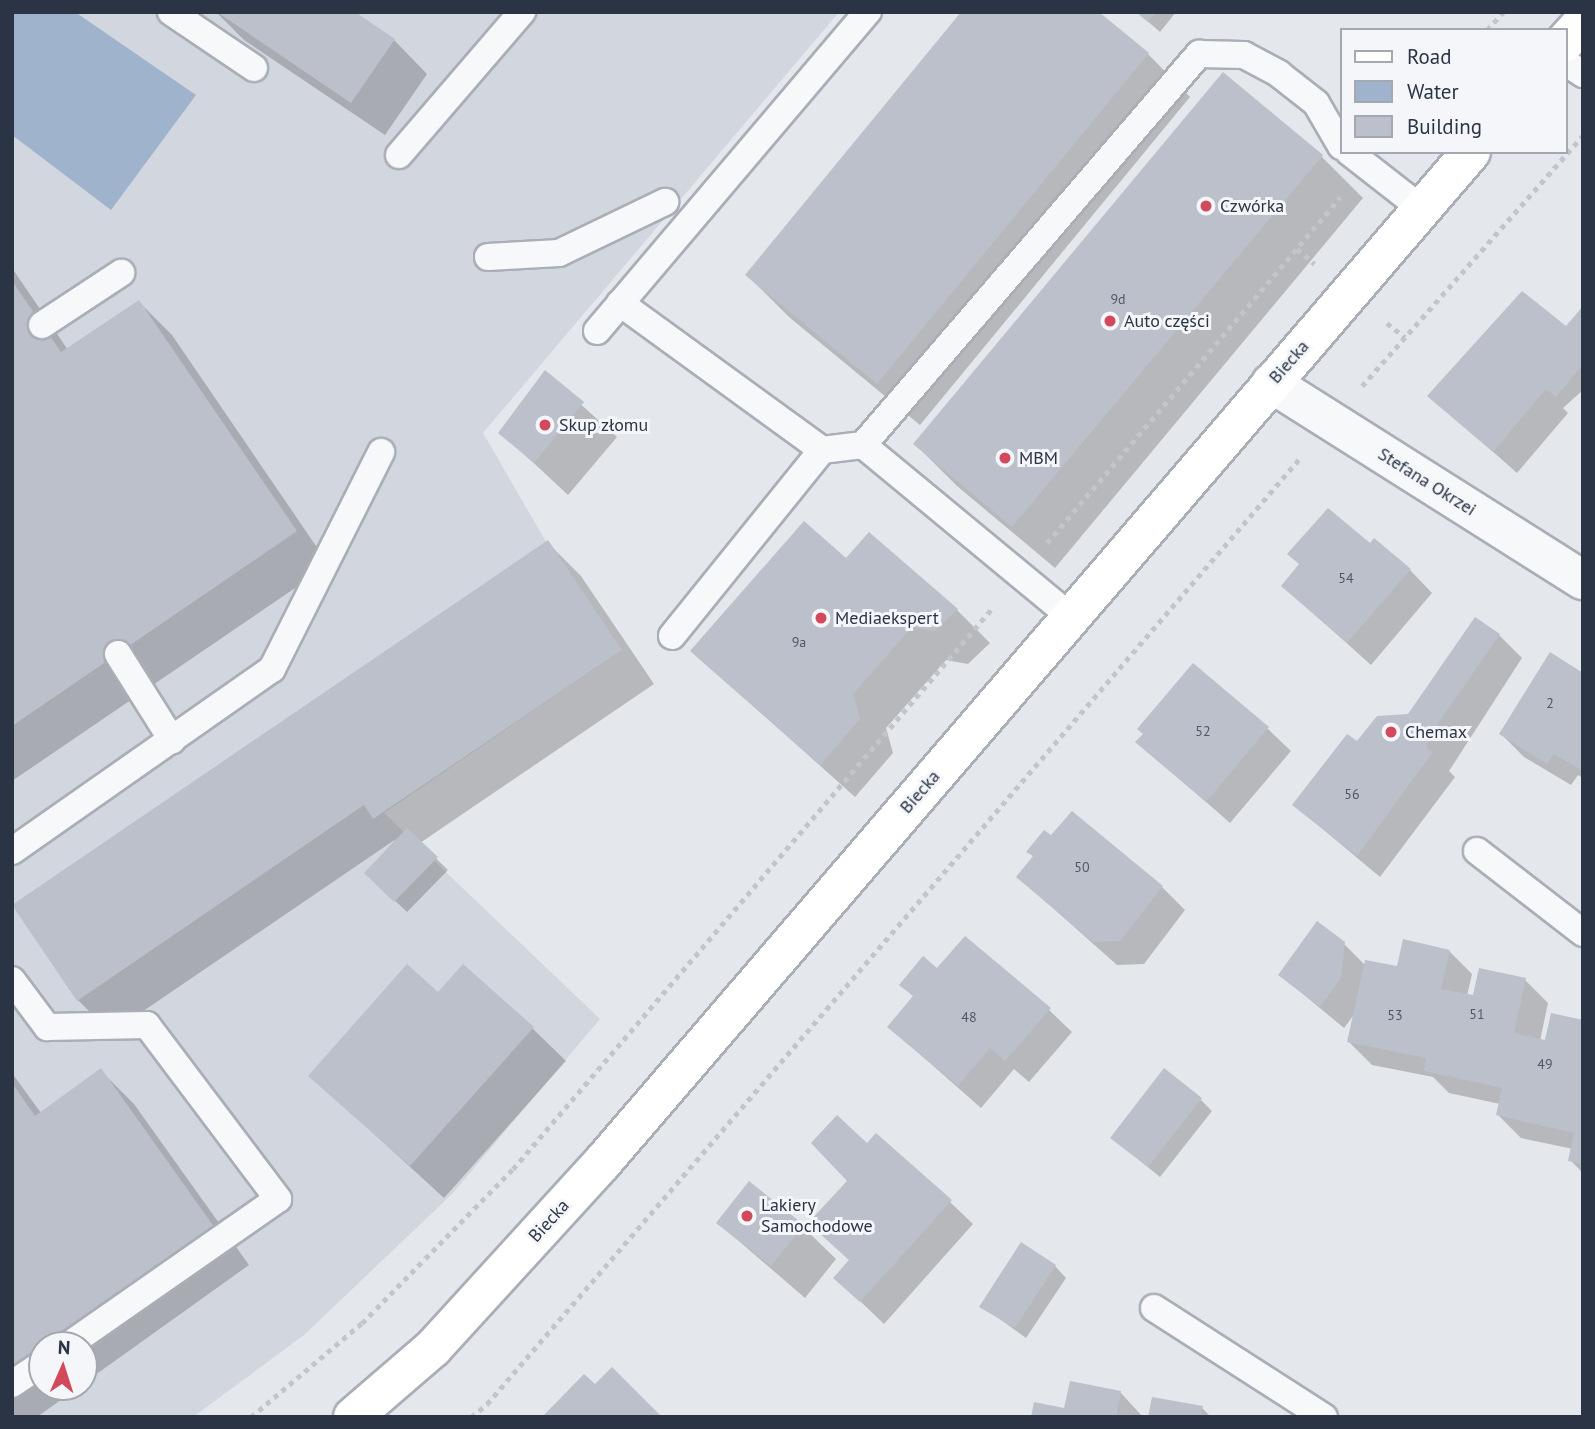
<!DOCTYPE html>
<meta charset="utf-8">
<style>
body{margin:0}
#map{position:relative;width:1595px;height:1429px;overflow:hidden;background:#e4e7ec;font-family:"PT Sans",sans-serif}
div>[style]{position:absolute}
.built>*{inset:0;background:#d2d6de}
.water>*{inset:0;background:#9fb4cc}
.shadow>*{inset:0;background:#0003}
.building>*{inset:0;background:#bbc0ca}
.path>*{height:4.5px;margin-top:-2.25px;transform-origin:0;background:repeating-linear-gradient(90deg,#c2c5cb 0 5px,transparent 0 10px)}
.roads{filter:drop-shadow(2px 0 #a9aeb7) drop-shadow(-2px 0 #a9aeb7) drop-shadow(0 2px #a9aeb7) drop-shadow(0 -2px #a9aeb7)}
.lane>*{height:26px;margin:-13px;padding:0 13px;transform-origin:13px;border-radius:13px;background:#f7f8fa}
.street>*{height:38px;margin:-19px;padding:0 19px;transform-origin:19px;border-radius:19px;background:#f7f8fa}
.secondary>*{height:38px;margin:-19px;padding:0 19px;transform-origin:19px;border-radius:19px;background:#fff}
.dots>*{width:19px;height:19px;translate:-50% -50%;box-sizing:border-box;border:4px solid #f4f6f9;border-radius:50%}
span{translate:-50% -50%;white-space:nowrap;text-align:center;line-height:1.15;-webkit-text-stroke:6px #f4f6f9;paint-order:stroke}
.number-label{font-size:14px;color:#4f5766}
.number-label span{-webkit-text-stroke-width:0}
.poi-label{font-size:18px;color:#2b3445}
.left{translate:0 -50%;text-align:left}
.street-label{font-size:18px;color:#2b3445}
.frame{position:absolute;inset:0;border:14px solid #2b3445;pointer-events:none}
.legend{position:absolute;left:1340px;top:28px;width:228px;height:126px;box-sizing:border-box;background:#f4f6f9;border:2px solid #a4a8b1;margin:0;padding:9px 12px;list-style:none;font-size:21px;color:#2b3445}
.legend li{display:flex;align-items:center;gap:14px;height:35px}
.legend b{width:35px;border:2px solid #a4a8b1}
.north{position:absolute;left:28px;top:1331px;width:70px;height:70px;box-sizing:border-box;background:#f4f6f9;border:2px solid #a4a8b1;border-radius:50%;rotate:3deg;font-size:19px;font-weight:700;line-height:28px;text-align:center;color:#2b3445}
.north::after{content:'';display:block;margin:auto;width:24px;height:32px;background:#d1495b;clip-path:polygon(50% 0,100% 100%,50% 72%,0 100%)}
</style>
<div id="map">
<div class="built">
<div style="clip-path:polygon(evenodd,12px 12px,839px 12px,483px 433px,545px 540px,622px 650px,384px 813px,600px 1019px,452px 1194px,304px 1335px,193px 1417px,12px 1417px,12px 12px,42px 1345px,84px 1345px,84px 1387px,42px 1387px,42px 1345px)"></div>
</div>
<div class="water">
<div style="clip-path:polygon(12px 12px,75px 12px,196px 95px,111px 210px,12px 135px)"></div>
</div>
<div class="shadow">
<div style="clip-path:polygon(216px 12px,352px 12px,394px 40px,427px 74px,385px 135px,244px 40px)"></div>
<div style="clip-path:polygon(1137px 12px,1176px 12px,1160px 32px)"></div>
<div style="clip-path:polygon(1148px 54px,1190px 97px,920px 425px,789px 317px,747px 275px)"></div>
<div style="clip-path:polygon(1321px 156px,1363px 198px,1055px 568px,957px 486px,915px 444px)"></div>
<div style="clip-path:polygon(12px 268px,68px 350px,139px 302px,172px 335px,329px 565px,12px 781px)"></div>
<div style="clip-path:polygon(1583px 309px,1583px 390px,1563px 408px,1568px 413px,1517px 473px,1430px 396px,1573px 335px)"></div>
<div style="clip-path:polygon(545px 372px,617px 437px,568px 495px,524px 454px)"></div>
<div style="clip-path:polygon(547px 542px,581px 576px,654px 684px,420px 843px,448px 870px,407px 912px,366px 873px,396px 839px,111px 1033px,78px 1000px)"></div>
<div style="clip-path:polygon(847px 561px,957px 610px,990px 643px,968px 664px,946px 660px,886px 728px,893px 753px,855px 797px,692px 651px)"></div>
<div style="clip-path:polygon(1410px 570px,1432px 593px,1371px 665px,1283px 586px)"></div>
<div style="clip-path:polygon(1499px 635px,1522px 658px,1449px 771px,1455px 777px,1380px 877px,1294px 805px,1357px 744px,1409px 716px)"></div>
<div style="clip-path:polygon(1583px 675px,1583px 778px,1578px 775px,1571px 785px,1524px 757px,1501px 734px)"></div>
<div style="clip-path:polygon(1268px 729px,1291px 751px,1230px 823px,1138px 742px)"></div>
<div style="clip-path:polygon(1028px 851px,1162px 887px,1185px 910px,1144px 964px,1117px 965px,1018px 877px,1034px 857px)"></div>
<div style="clip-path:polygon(1344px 944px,1366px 966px,1398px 968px,1449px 951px,1472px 974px,1467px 996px,1474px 998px,1525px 980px,1548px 1003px,1540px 1041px,1547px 1042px,1583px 1022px,1583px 1173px,1570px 1160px,1573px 1149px,1521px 1138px,1498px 1115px,1500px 1104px,1449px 1093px,1433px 1077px,1372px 1065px,1349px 1042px,1356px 1012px,1344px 1028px,1280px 975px)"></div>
<div style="clip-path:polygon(937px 971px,1049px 1010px,1072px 1032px,1029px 1082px,1014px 1069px,981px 1108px,889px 1027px,914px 997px,901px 984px)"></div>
<div style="clip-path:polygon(439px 994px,532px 1028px,566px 1061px,444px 1198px,311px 1076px)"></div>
<div style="clip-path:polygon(101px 1071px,134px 1104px,249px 1265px,84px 1383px,84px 1345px,42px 1345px,42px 1387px,79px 1387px,37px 1417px,12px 1417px,12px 1073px,41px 1113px)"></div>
<div style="clip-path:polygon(1201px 1100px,1212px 1111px,1160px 1177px,1112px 1138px)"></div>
<div style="clip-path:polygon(849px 1181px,950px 1202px,973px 1224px,884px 1324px,836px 1278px,850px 1261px,811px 1223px)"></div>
<div style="clip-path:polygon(718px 1223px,802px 1226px,836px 1259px,805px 1298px)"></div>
<div style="clip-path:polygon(1055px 1266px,1066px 1278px,1026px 1338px,982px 1306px)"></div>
<div style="clip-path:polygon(1120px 1392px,1143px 1417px,1033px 1417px,1066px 1410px)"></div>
<div style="clip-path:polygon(1202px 1408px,1211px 1417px,1150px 1417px)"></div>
</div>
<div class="building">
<div style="clip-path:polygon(217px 12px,355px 12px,395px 39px,351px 103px)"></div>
<div style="clip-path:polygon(961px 12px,1099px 12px,1149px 53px,877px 384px,745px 275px)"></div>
<div style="clip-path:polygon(1136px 12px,1156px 12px,1148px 22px)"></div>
<div style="clip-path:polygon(1223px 72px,1323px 155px,1012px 527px,913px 444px)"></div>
<div style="clip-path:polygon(12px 281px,61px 352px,139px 300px,297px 531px,12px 726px)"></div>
<div style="clip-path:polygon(1522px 291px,1566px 326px,1583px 306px,1583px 370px,1580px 368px,1556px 397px,1546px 389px,1493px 452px,1427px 396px)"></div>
<div style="clip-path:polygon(545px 370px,584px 402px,534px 463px,498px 433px)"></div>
<div style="clip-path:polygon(1328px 508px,1370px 543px,1374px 538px,1411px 569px,1347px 643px,1281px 586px,1299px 564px,1287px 554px)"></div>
<div style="clip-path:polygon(804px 521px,846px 558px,869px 532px,958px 609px,934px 631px,912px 627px,853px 694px,860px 719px,820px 765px,690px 651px)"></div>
<div style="clip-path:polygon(548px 540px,622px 650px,373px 819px,364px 805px,77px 1001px,12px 905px)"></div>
<div style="clip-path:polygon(1475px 617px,1500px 634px,1433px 731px,1426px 748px,1433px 752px,1357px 856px,1292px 805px,1347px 734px,1357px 741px,1377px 716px,1408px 714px)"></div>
<div style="clip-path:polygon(1550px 652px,1583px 673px,1583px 771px,1554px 754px,1547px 764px,1499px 734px)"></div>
<div style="clip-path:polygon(1193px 663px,1269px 727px,1206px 802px,1135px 742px,1143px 734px,1137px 729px)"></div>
<div style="clip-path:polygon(1072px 811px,1163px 886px,1120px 941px,1093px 942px,1016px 877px,1033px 856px,1026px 852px,1044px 830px,1051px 835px)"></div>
<div style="clip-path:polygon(407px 828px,438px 857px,394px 902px,364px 873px)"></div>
<div style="clip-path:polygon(1317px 921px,1345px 942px,1341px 978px,1320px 1007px,1278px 975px)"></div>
<div style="clip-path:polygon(965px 936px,1051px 1008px,1005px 1061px,990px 1048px,958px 1086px,887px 1027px,913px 996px,899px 985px,923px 956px,937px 968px)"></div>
<div style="clip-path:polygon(1403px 939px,1450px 950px,1441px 989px,1473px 995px,1479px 968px,1526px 978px,1514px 1033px,1545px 1040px,1551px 1013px,1583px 1020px,1583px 1164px,1568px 1161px,1574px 1133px,1496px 1115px,1502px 1088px,1424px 1071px,1426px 1058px,1347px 1042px,1365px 960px,1397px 966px)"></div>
<div style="clip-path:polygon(407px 964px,438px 992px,463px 964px,534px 1027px,410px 1166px,308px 1076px)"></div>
<div style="clip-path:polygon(101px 1068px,217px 1231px,58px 1345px,42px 1345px,42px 1356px,12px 1377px,12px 1083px,35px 1116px)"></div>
<div style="clip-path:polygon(1164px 1068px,1202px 1098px,1148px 1167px,1110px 1138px)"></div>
<div style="clip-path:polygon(837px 1115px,867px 1143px,876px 1133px,952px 1200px,860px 1302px,833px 1278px,849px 1260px,808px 1223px,847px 1181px,811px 1143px)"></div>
<div style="clip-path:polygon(749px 1181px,804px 1225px,771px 1266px,716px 1223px)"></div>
<div style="clip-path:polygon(1021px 1242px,1056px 1265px,1015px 1328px,979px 1307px)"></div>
<div style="clip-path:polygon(612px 1367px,662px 1417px,542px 1417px,584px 1374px,595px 1384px)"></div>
<div style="clip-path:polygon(1070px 1381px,1121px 1391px,1116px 1417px,1031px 1417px,1034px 1402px,1064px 1408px)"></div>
<div style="clip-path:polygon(1152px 1397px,1203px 1406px,1201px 1417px,1148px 1417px)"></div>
</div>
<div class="path">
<div style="left:1487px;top:30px;width:24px;rotate:-48deg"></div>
<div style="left:1297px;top:249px;width:23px;rotate:40deg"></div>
<div style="left:1387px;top:323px;width:23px;rotate:38deg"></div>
<div style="left:1362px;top:386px;width:334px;rotate:-48.6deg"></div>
<div style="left:1047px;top:543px;width:453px;rotate:-49.7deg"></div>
<div style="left:251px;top:1417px;width:145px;rotate:-40.3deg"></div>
<div style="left:362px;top:1323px;width:216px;rotate:-45.6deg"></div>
<div style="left:513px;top:1169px;width:740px;rotate:-49.49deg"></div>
<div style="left:471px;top:1417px;width:21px;rotate:-39deg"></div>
<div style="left:487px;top:1404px;width:1249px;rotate:-49.32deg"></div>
</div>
<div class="roads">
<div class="lane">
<div style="left:171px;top:12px;width:100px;rotate:34deg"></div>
<div style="left:1565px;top:62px;width:22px;rotate:34deg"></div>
<div style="left:1349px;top:152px;width:93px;rotate:38deg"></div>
<div style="left:399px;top:155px;width:189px;rotate:-49.3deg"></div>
<div style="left:488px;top:257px;width:71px;rotate:-3.2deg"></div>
<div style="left:559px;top:253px;width:118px;rotate:-25.7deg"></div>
<div style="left:620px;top:303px;width:250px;rotate:36deg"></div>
<div style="left:822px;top:450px;width:41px;rotate:-7deg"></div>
<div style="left:863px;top:445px;width:270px;rotate:39.6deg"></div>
<div style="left:42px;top:325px;width:95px;rotate:-33.4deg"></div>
<div style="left:597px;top:331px;width:419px;rotate:-49.7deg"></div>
<div style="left:863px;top:445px;width:516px;rotate:-49.33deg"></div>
<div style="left:1199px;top:54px;width:45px;rotate:1.3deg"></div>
<div style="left:1244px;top:55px;width:40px;rotate:28deg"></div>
<div style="left:1279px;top:74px;width:47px;rotate:38.1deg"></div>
<div style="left:1316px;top:103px;width:50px;rotate:59.8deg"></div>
<div style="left:672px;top:636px;width:239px;rotate:-51.1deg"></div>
<div style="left:118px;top:654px;width:102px;rotate:57.9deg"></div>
<div style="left:12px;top:851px;width:317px;rotate:-35deg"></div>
<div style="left:272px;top:669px;width:243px;rotate:-63.3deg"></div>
<div style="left:1477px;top:851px;width:134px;rotate:37.7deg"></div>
<div style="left:12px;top:980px;width:59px;rotate:53.3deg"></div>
<div style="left:47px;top:1027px;width:100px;rotate:-1.1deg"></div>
<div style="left:147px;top:1025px;width:218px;rotate:53deg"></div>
<div style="left:278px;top:1199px;width:255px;rotate:145.1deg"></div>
<div style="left:1154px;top:1308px;width:202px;rotate:32.7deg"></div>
<div style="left:12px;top:1384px;width:36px;rotate:-34deg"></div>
</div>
<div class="street">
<div style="left:1271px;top:383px;width:369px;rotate:32.3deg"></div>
</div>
<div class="secondary">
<div style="left:1565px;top:42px;width:27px;rotate:-48deg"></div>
<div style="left:353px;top:1417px;width:106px;rotate:-40.8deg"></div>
<div style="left:433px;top:1348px;width:251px;rotate:-47.6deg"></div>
<div style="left:602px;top:1163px;width:1333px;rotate:-49.32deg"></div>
</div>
</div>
<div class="dots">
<div style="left:1206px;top:206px;background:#d1495b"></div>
<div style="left:1110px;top:321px;background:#d1495b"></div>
<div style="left:545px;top:425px;background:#d1495b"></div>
<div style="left:1005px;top:458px;background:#d1495b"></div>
<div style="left:821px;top:618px;background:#d1495b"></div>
<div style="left:1391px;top:732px;background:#d1495b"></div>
<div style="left:747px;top:1216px;background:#d1495b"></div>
</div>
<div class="number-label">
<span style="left:1118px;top:299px">9d</span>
<span style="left:1346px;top:578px">54</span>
<span style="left:799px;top:642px">9a</span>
<span style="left:1550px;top:703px">2</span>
<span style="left:1203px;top:731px">52</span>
<span style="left:1352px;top:794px">56</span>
<span style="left:1082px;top:867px">50</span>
<span style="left:1477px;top:1014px">51</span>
<span style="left:1395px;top:1015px">53</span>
<span style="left:969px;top:1017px">48</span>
<span style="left:1545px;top:1064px">49</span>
</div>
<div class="poi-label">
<span class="left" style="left:1220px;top:206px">Czwórka</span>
<span class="left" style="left:1124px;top:321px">Auto części</span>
<span class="left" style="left:559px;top:425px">Skup złomu</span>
<span class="left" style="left:1019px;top:458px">MBM</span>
<span class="left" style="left:835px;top:618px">Mediaekspert</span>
<span class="left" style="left:1405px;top:732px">Chemax</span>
<span class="left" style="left:761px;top:1216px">Lakiery<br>Samochodowe</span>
</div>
<div class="street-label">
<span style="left:1289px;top:362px;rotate:-49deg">Biecka</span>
<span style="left:1427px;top:482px;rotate:32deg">Stefana Okrzei</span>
<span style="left:920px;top:792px;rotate:-49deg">Biecka</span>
<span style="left:549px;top:1221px;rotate:-48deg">Biecka</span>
</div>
<div class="frame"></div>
<ul class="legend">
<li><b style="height:9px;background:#fff"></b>Road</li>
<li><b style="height:19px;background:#9fb4cc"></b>Water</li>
<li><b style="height:19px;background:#bbc0ca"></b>Building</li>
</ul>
<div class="north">N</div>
</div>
